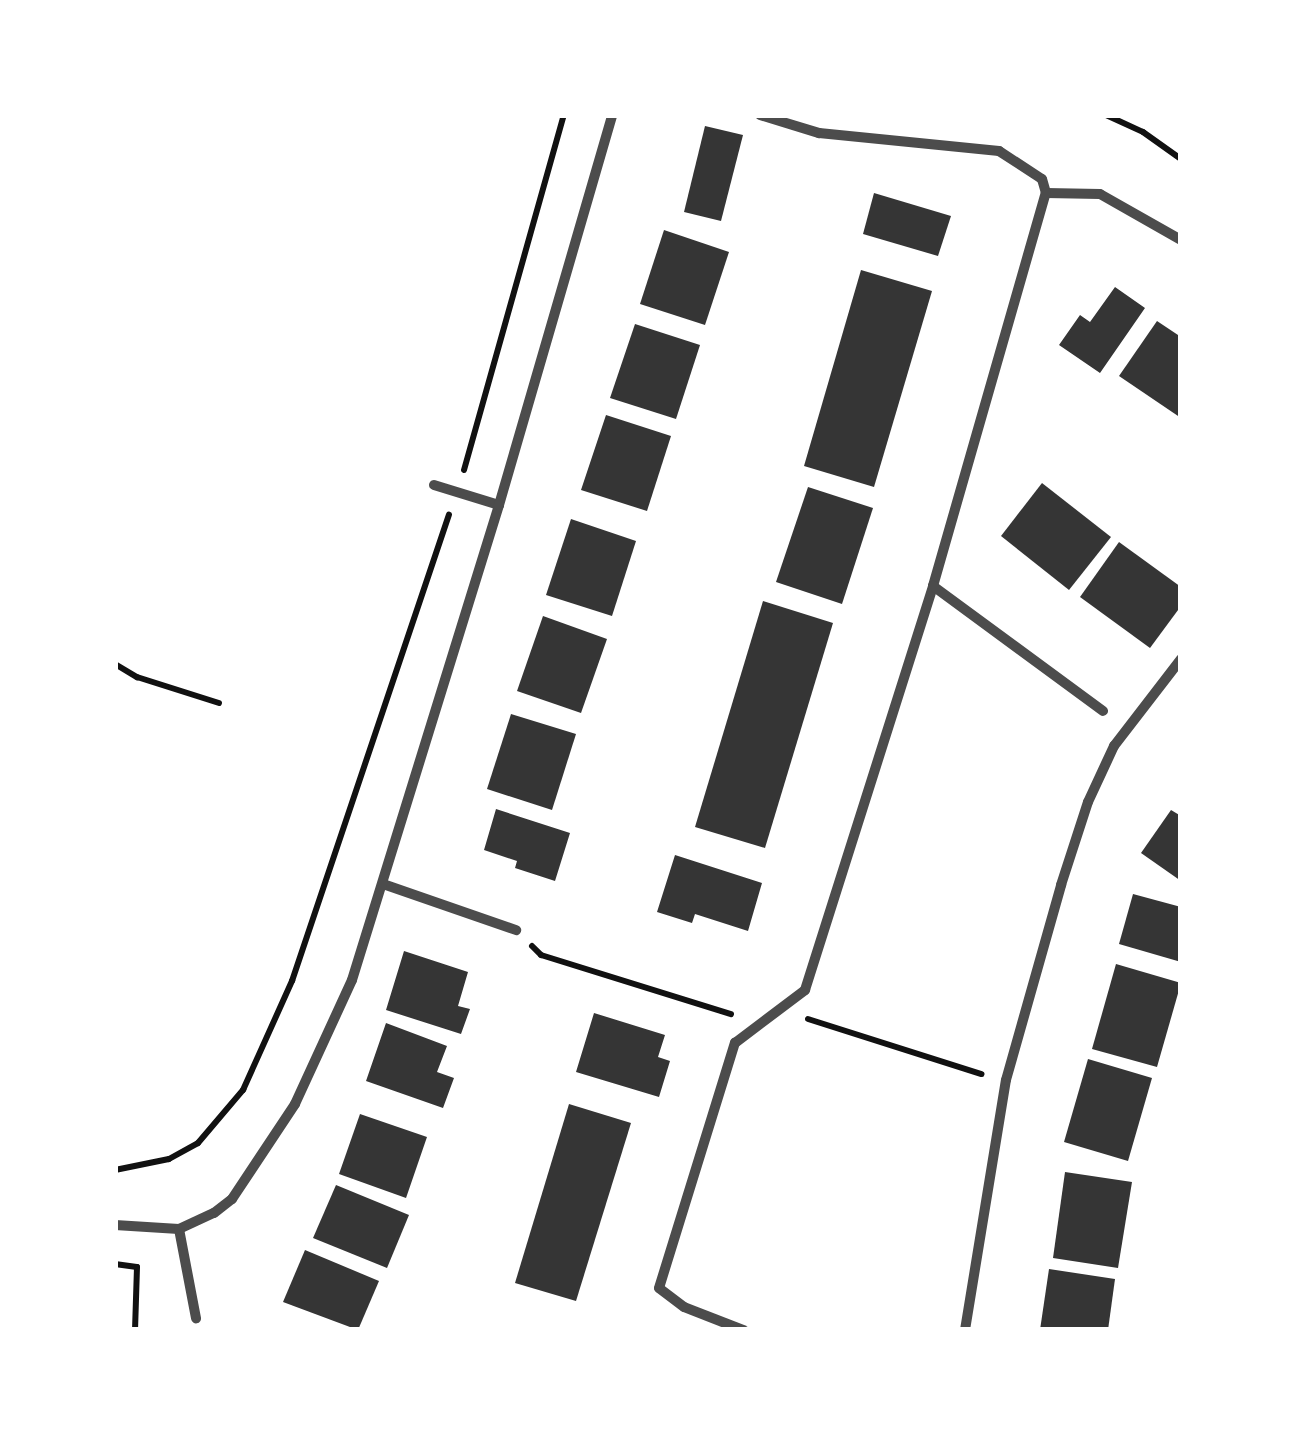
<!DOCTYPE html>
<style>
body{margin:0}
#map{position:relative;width:1296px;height:1445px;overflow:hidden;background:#fff;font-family:Manrope,sans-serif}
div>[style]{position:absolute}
.building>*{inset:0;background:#353535}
.path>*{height:6px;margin:-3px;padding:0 3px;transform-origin:3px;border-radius:3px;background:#111}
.minor>*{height:10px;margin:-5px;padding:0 5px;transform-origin:5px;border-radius:5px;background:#4c4c4c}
span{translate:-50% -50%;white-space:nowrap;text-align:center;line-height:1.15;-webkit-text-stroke:10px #fff;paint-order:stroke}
.frame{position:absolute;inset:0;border:118px solid #fff;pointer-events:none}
</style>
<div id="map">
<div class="building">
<div style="clip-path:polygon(705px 126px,743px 135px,721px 221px,684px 212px)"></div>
<div style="clip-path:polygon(874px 193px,951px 216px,938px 256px,863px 234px)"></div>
<div style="clip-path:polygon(664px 230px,729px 252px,705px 325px,640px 304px)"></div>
<div style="clip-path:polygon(861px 270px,932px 291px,874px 487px,804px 466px)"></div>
<div style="clip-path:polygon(1115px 287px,1145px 308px,1100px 373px,1059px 345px,1080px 315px,1090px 322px)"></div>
<div style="clip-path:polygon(1157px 321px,1181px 337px,1181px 418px,1119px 376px)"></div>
<div style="clip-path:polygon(635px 324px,700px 345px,676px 419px,610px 398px)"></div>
<div style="clip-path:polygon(606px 415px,671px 436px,647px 511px,581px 490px)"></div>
<div style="clip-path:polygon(1042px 483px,1111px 537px,1069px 590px,1001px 536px)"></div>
<div style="clip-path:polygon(808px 487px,873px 508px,842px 604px,776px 582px)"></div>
<div style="clip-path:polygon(571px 519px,636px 541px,612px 616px,546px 595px)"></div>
<div style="clip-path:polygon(1119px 542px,1181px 587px,1181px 606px,1150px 648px,1080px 597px)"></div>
<div style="clip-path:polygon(763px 601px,833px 623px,765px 848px,695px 827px)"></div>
<div style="clip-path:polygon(543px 616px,607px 639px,581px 713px,517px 691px)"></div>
<div style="clip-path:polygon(511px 714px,576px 734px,552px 810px,487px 789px)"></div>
<div style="clip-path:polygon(496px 809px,570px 833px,555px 881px,515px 868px,517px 861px,484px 850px)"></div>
<div style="clip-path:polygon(1171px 810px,1181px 816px,1181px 881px,1141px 853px)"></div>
<div style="clip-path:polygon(675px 855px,762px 883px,748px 931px,695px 914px,692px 923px,657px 912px)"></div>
<div style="clip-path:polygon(1133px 894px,1181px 907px,1181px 962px,1119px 944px)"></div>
<div style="clip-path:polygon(404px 951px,468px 972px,458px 1006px,470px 1009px,461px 1034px,386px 1010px)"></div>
<div style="clip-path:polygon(1116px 964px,1181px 983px,1157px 1067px,1092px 1049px)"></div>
<div style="clip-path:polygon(594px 1013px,665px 1035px,658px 1057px,670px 1061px,659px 1097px,576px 1072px)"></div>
<div style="clip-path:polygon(386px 1023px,447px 1046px,437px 1072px,454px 1078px,443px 1108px,366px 1081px)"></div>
<div style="clip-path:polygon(1088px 1059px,1152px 1078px,1128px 1161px,1064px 1142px)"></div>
<div style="clip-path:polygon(569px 1104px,631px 1123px,576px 1301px,515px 1283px)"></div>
<div style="clip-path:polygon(360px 1114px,427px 1137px,406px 1198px,339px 1174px)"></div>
<div style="clip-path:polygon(1065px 1172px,1132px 1182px,1118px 1268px,1053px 1258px)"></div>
<div style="clip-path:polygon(336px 1185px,409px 1215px,387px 1268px,313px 1238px)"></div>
<div style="clip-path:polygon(305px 1250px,379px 1281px,358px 1330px,283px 1302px)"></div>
<div style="clip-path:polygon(1049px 1269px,1115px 1279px,1108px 1330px,1040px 1330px)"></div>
</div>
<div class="path">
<div style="left:1106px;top:115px;width:41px;rotate:24.7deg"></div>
<div style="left:1143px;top:132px;width:47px;rotate:35.4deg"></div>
<div style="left:464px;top:470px;width:369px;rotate:-74.3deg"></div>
<div style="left:115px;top:664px;width:26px;rotate:31deg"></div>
<div style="left:137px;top:677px;width:86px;rotate:17.6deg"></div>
<div style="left:532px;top:946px;width:13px;rotate:45deg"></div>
<div style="left:541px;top:955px;width:199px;rotate:17.3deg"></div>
<div style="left:808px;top:1019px;width:182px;rotate:17.6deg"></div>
<div style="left:115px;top:1170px;width:55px;rotate:-11.5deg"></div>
<div style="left:169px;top:1159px;width:33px;rotate:-29deg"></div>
<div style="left:198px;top:1143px;width:70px;rotate:-49.7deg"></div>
<div style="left:243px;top:1090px;width:120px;rotate:-65.8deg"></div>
<div style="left:292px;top:981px;width:492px;rotate:-71.4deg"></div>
<div style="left:115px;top:1264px;width:22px;rotate:8deg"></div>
<div style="left:137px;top:1267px;width:63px;rotate:91.8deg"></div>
</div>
<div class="minor">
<div style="left:760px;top:115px;width:62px;rotate:17deg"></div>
<div style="left:819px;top:133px;width:181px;rotate:5.7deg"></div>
<div style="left:999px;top:151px;width:51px;rotate:33.1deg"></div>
<div style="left:1042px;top:179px;width:15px;rotate:74deg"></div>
<div style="left:1046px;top:193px;width:54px;rotate:1.1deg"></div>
<div style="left:1100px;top:194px;width:93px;rotate:29.6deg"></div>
<div style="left:434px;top:485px;width:68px;rotate:17.1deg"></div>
<div style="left:933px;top:586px;width:409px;rotate:-74deg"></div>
<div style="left:383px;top:884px;width:141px;rotate:19.1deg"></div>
<div style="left:115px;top:1225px;width:64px;rotate:3.6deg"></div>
<div style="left:179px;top:1229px;width:38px;rotate:-25deg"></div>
<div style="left:214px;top:1213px;width:23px;rotate:-38deg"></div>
<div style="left:232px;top:1199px;width:114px;rotate:-56.4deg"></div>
<div style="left:295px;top:1104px;width:136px;rotate:-65.3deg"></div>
<div style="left:352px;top:980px;width:497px;rotate:-72.8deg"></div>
<div style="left:499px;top:505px;width:406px;rotate:-73.8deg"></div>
<div style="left:179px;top:1229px;width:91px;rotate:79.2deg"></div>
<div style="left:743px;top:1330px;width:63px;rotate:-158.7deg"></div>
<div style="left:684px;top:1307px;width:31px;rotate:-143deg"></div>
<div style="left:659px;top:1288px;width:257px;rotate:-72.8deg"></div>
<div style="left:735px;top:1043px;width:88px;rotate:-37.1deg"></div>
<div style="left:805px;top:990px;width:424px;rotate:-72.4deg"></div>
<div style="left:933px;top:586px;width:211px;rotate:36.3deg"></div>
<div style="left:965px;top:1330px;width:253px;rotate:-80.7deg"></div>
<div style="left:1006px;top:1080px;width:203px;rotate:-74.2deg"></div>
<div style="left:1061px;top:885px;width:87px;rotate:-72deg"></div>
<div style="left:1088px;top:802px;width:62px;rotate:-65.1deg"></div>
<div style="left:1114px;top:746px;width:110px;rotate:-52.4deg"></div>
</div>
<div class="frame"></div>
</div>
